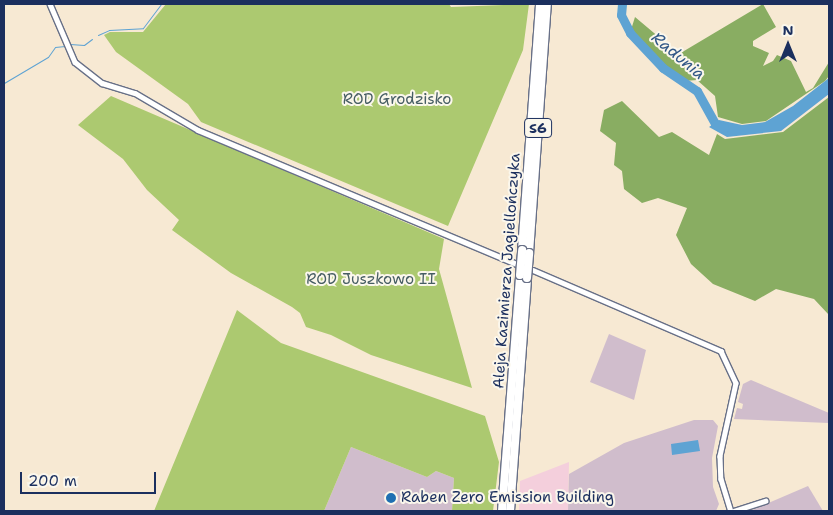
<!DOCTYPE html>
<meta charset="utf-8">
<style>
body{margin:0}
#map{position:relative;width:833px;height:515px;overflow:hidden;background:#f7e9d3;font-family:"Shantell Sans",sans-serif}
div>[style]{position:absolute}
.built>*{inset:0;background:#f4cfdc}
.industrial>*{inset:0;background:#d0bdcc}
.green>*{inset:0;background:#acc970}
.forest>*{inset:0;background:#89ad62}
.water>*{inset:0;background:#5ea3d3}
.stream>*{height:1px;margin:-0.5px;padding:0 0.5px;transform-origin:0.5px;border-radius:0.5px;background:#5ea3d3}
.river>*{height:9px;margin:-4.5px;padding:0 4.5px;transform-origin:4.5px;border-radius:4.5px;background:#5ea3d3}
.roads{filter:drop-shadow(1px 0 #687087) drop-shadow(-1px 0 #687087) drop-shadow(0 1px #687087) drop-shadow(0 -1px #687087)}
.minor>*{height:4.5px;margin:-2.25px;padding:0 2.25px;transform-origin:2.25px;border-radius:2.25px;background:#fff}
.motorway>*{height:8px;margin:-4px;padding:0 4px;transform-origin:4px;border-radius:4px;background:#fff}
.bridges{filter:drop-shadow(1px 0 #687087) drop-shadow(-1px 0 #687087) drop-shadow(0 1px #687087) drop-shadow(0 -1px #687087)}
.motorway-bridge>*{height:8px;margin:-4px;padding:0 4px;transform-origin:4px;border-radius:4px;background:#fff}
.dots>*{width:14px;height:14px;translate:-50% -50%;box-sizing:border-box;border:2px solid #fbf7ec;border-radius:50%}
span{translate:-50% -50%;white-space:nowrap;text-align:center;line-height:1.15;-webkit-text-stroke:4px #fbf7ec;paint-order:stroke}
.shield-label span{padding:1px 4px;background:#fbf7ec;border:1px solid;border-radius:4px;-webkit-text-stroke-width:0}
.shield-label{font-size:14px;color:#1b2f5e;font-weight:700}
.park-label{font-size:15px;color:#465d63}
.street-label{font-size:15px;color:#1b2f5e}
.poi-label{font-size:15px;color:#1b2f5e}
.left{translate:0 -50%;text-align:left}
.water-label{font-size:16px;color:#325887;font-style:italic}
.frame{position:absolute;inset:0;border:5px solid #1b2f5e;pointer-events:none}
.north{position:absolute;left:763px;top:20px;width:50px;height:50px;-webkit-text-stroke:4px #fbf7ec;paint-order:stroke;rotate:0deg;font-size:14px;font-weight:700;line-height:20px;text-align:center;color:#1b2f5e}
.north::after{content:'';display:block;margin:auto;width:18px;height:22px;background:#1b2f5e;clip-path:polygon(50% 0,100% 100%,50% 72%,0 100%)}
.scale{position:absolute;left:20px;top:472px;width:136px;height:22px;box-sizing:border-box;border:2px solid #1b2f5e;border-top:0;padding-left:6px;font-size:15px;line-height:18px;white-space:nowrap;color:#1b2f5e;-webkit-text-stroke:4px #fbf7ec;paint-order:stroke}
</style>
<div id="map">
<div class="built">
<div style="clip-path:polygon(569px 462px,568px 511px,519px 511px,520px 481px)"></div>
</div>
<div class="industrial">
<div style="clip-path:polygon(609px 334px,646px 350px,634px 400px,590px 382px)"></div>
<div style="clip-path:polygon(751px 380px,829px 413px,829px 423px,734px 419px,737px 408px,742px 409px,743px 404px,738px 402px,743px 384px)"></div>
<div style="clip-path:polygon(694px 420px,713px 420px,718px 426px,712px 458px,713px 487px,719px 504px,716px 511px,568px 511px,569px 474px,624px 443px)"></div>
<div style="clip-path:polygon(351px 447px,427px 477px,436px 471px,454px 478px,452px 511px,324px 511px)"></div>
<div style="clip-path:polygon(808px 486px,823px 511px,750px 511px)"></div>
</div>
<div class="green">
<div style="clip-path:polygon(166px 4px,449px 4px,451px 7px,529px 4px,523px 50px,448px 226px,201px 122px,188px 104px,116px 52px,104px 35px,110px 32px,143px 32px)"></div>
<div style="clip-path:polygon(111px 96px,444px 239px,439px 269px,472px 388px,371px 355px,331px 335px,306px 327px,300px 313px,292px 307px,231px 273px,172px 230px,179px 220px,147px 190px,123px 159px,78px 125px)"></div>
<div style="clip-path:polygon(237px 310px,281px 343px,485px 416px,499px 462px,493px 511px,452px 511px,454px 478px,436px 471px,427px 477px,351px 447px,324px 511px,154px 511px)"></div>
</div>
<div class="forest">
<div style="clip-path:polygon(763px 4px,776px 27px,753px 41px,753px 46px,769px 53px,763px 66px,773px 61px,777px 55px,791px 61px,806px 92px,813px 88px,829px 62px,829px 76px,825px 81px,766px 121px,742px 124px,718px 117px,715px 96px,697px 80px,684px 81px,663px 68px,630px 33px,635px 17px,679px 54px)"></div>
<div style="clip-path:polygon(829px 97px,829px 315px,814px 299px,776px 289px,755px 301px,713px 284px,691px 264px,676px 235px,687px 208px,658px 198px,642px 203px,624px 189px,622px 171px,614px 165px,616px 143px,600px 131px,604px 110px,622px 101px,659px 137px,672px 132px,709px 155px,717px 134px,725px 139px,783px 132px)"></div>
</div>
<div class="water">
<div style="clip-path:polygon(829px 78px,829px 94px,781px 131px,727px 137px,709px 127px,719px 120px,742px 125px,765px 122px,793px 106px)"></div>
<div style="clip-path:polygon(698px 440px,700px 451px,672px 455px,671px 444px)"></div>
</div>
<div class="stream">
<div style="left:98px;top:35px;width:12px;rotate:-24deg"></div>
<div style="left:109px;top:30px;width:34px;rotate:-3deg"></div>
<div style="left:143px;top:28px;width:30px;rotate:-53deg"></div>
<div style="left:70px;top:44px;width:14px;rotate:4deg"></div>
<div style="left:84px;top:45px;width:10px;rotate:-37deg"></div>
<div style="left:4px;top:83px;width:51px;rotate:-30.6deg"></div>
<div style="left:48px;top:57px;width:12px;rotate:-55deg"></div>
<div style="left:55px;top:47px;width:10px;rotate:-6deg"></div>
</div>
<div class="river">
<div style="left:622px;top:4px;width:11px;rotate:95deg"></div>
<div style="left:621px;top:15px;width:20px;rotate:63deg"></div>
<div style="left:630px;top:33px;width:48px;rotate:46.7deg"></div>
<div style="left:663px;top:68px;width:41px;rotate:34.1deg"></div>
<div style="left:697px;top:91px;width:38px;rotate:61deg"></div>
<div style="left:715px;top:124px;width:10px;rotate:24deg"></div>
</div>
<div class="roads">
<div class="minor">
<div style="left:50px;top:4px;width:63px;rotate:66.7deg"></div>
<div style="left:75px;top:62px;width:34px;rotate:38deg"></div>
<div style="left:102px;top:83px;width:34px;rotate:17deg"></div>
<div style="left:135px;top:93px;width:73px;rotate:30.4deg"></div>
<div style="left:198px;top:130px;width:346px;rotate:22.8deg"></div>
<div style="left:533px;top:270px;width:205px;rotate:23.3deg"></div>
<div style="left:721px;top:351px;width:35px;rotate:65deg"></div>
<div style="left:736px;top:383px;width:75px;rotate:102.4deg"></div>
<div style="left:720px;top:456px;width:23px;rotate:88deg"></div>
<div style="left:721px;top:479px;width:34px;rotate:73deg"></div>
<div style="left:734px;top:511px;width:33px;rotate:-18deg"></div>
</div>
<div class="motorway">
<div style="left:522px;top:250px;width:247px;rotate:-85.8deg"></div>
<div style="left:529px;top:253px;width:250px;rotate:-85.9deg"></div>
<div style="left:502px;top:511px;width:237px;rotate:-85.6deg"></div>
<div style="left:510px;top:511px;width:234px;rotate:-85.8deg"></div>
</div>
</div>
<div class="bridges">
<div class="motorway-bridge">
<div style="left:520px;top:275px;width:25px;rotate:-85deg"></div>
<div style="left:527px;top:278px;width:25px;rotate:-85deg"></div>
</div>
</div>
<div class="dots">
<div style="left:391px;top:498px;background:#1f6fb2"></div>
</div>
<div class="shield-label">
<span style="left:538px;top:128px">S6</span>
</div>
<div class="park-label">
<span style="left:397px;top:100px">ROD Grodzisko</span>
<span style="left:371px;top:280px">ROD Juszkowo II</span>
</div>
<div class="street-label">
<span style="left:507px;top:271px;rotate:-86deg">Aleja Kazimierza Jagiellończyka</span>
</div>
<div class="poi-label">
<span class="left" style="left:401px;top:498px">Raben Zero Emission Building</span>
</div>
<div class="water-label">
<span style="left:678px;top:56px;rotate:40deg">Radunia</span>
</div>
<div class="frame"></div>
<div class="north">N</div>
<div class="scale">200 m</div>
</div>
